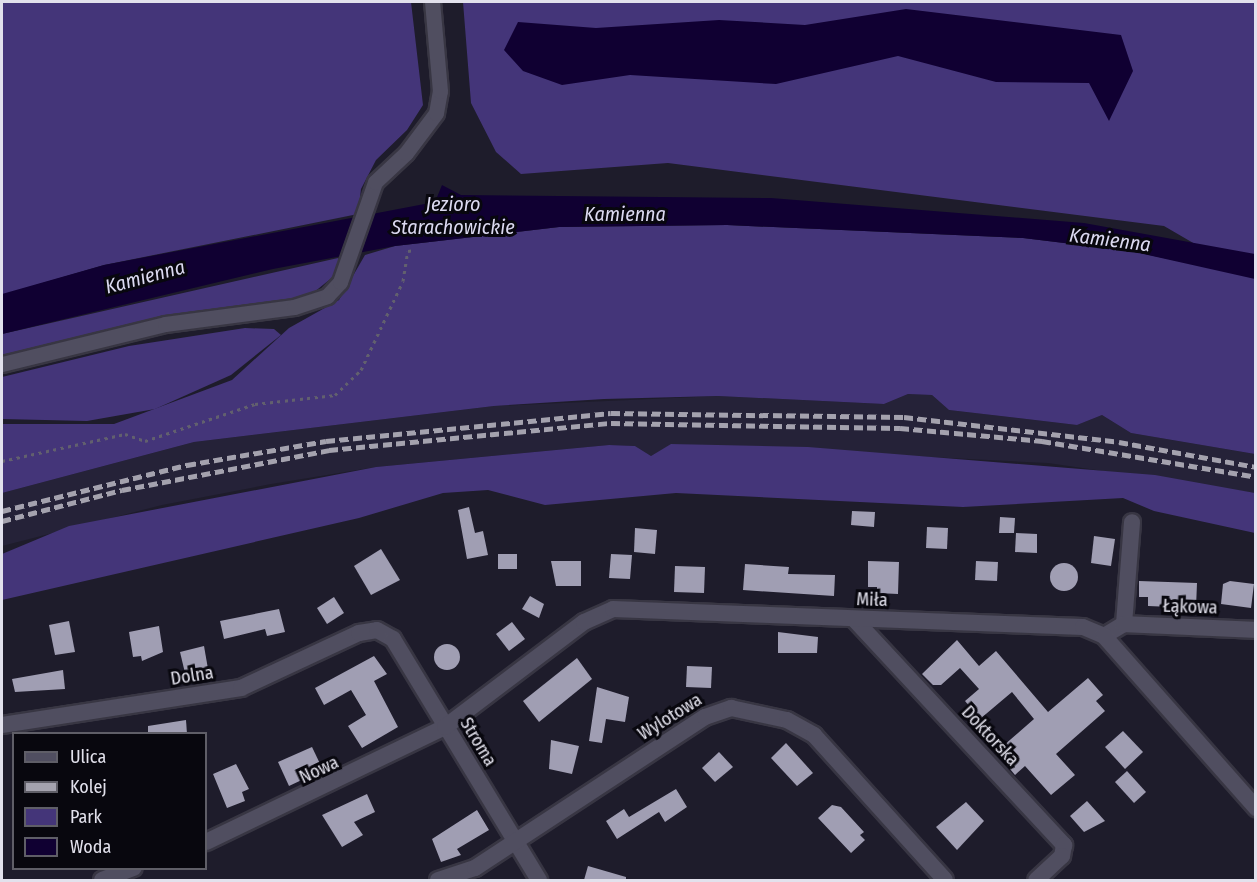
<!DOCTYPE html>
<meta charset="utf-8">
<style>
body{margin:0}
#map{position:relative;width:1257px;height:882px;overflow:hidden;background:#1e1c2b;font-family:"Fira Sans Condensed",sans-serif}
div>[style]{position:absolute}
.built>*{inset:0;background:#252238}
.green>*{inset:0;background:#443579}
.water>*{inset:0;background:#100032}
.building>*{inset:0;background:#a09eb3}
.round{border-radius:50%}
.path>*{height:3px;margin-top:-1.5px;transform-origin:0;background:repeating-linear-gradient(90deg,#62606e 0 3px,transparent 0 7.5px)}
.roads{filter:drop-shadow(2px 0 #383643) drop-shadow(-2px 0 #383643) drop-shadow(0 2px #383643) drop-shadow(0 -2px #383643)}
.pedestrian>*{height:15px;margin:-7.5px;padding:0 7.5px;transform-origin:7.5px;border-radius:7.5px;background:#504e60}
.minor>*{height:16px;margin:-8px;padding:0 8px;transform-origin:8px;border-radius:8px;background:#504e60}
.rail>*{height:4.5px;margin-top:-2.25px;transform-origin:0;background:repeating-linear-gradient(90deg,#a4a2ae 0 9px,transparent 0 13.5px)}
span{translate:-50% -50%;white-space:nowrap;text-align:center;line-height:1.15;-webkit-text-stroke:6px #08070e;paint-order:stroke}
.street-label{font-size:18px;color:#e2e1ec}
.water-label{font-size:20px;color:#dbd9f0;font-style:italic}
.frame{position:absolute;inset:0;border:3px solid #e2e1ec;pointer-events:none}
.legend{position:absolute;left:12px;top:732px;width:195px;height:138px;box-sizing:border-box;background:#08070e;border:2px solid #5f5e67;margin:0;padding:8px 10px;list-style:none;font-size:18px;color:#e2e1ec}
.legend li{display:flex;align-items:center;gap:12px;height:30px}
.legend b{width:30px;border:2px solid #5f5e67}
</style>
<div id="map">
<div class="built">
<div style="clip-path:polygon(908px 394px,932px 395px,949px 410px,1077px 425px,1102px 415px,1131px 433px,1255px 454px,1255px 493px,1048px 463px,672px 444px,651px 456px,635px 446px,609px 445px,376px 467px,271px 484px,162px 505px,2px 546px,2px 493px,194px 442px,494px 406px,718px 396px,884px 404px)"></div>
</div>
<div class="green">
<div style="clip-path:polygon(2px 2px,411px 2px,423px 105px,407px 130px,376px 160px,361px 189px,358px 214px,104px 265px,2px 295px)"></div>
<div style="clip-path:polygon(463px 2px,1255px 2px,1255px 454px,1131px 433px,1102px 415px,1077px 425px,949px 410px,932px 395px,908px 394px,884px 404px,718px 396px,604px 399px,494px 406px,194px 442px,2px 493px,2px 424px,114px 424px,232px 380px,289px 328px,339px 300px,365px 255px,395px 246px,559px 227px,727px 225px,1023px 238px,1130px 251px,1250px 276px,1164px 226px,668px 163px,521px 174px,496px 152px,471px 103px)"></div>
<div style="clip-path:polygon(338px 258px,343px 265px,339px 272px,308px 297px,170px 315px,2px 355px,2px 334px)"></div>
<div style="clip-path:polygon(245px 328px,274px 329px,281px 335px,231px 375px,155px 409px,87px 421px,2px 419px,2px 377px,129px 346px)"></div>
<div style="clip-path:polygon(671px 444px,808px 447px,1155px 475px,1255px 493px,1255px 533px,1154px 511px,1123px 498px,963px 507px,676px 493px,545px 505px,488px 490px,443px 493px,359px 518px,2px 600px,2px 554px,69px 526px,376px 467px,609px 445px,635px 446px,651px 456px)"></div>
</div>
<div class="water">
<div style="clip-path:polygon(906px 9px,1121px 35px,1133px 71px,1109px 121px,1089px 83px,996px 82px,898px 56px,776px 84px,630px 75px,562px 85px,523px 71px,504px 50px,518px 22px,596px 28px,719px 20px,805px 25px)"></div>
<div style="clip-path:polygon(442px 185px,461px 195px,771px 198px,1084px 223px,1255px 254px,1255px 279px,1130px 251px,1023px 238px,727px 225px,559px 227px,395px 246px,273px 269px,2px 334px,2px 294px,104px 265px,435px 202px)"></div>
</div>
<div class="building">
<div style="clip-path:polygon(469px 507px,475px 533px,483px 531px,488px 555px,467px 559px,458px 510px)"></div>
<div style="clip-path:polygon(852px 511px,875px 512px,874px 527px,851px 525px)"></div>
<div style="clip-path:polygon(1000px 517px,1015px 518px,1014px 533px,999px 533px)"></div>
<div style="clip-path:polygon(927px 527px,948px 528px,947px 549px,926px 548px)"></div>
<div style="clip-path:polygon(635px 528px,657px 530px,655px 554px,634px 552px)"></div>
<div style="clip-path:polygon(1016px 533px,1037px 534px,1037px 553px,1015px 552px)"></div>
<div style="clip-path:polygon(1094px 536px,1115px 539px,1111px 566px,1091px 563px)"></div>
<div style="clip-path:polygon(381px 549px,400px 580px,371px 595px,354px 566px)"></div>
<div style="clip-path:polygon(498px 554px,517px 554px,517px 569px,498px 569px)"></div>
<div style="clip-path:polygon(611px 554px,632px 555px,630px 579px,609px 578px)"></div>
<div style="clip-path:polygon(551px 561px,581px 561px,581px 586px,556px 586px)"></div>
<div style="clip-path:polygon(868px 561px,899px 562px,898px 594px,877px 593px,877px 587px,868px 587px)"></div>
<div style="clip-path:polygon(976px 561px,998px 562px,997px 581px,975px 580px)"></div>
<div class="round" style="left:1050px;top:563px;width:28px;height:28px"></div>
<div style="clip-path:polygon(745px 564px,789px 567px,788px 574px,835px 575px,834px 596px,743px 590px)"></div>
<div style="clip-path:polygon(675px 566px,705px 567px,704px 593px,674px 592px)"></div>
<div style="clip-path:polygon(1139px 581px,1197px 583px,1196px 608px,1148px 606px,1148px 597px,1139px 597px)"></div>
<div style="clip-path:polygon(1230px 581px,1254px 584px,1251px 608px,1221px 604px,1223px 584px)"></div>
<div style="clip-path:polygon(530px 596px,544px 604px,539px 618px,522px 609px)"></div>
<div style="clip-path:polygon(334px 597px,344px 613px,327px 624px,317px 608px)"></div>
<div style="clip-path:polygon(279px 609px,285px 632px,267px 636px,265px 629px,224px 639px,220px 621px)"></div>
<div style="clip-path:polygon(69px 621px,75px 652px,55px 655px,49px 625px)"></div>
<div style="clip-path:polygon(512px 622px,525px 639px,509px 651px,496px 634px)"></div>
<div style="clip-path:polygon(159px 626px,163px 652px,142px 661px,141px 656px,133px 657px,129px 632px)"></div>
<div style="clip-path:polygon(778px 632px,818px 637px,817px 653px,778px 653px)"></div>
<div style="clip-path:polygon(957px 640px,979px 666px,996px 651px,1048px 712px,1088px 678px,1103px 695px,1096px 701px,1105px 711px,1056px 754px,1075px 775px,1051px 795px,1025px 766px,1015px 775px,996px 752px,1034px 719px,1012px 692px,980px 719px,965px 701px,979px 689px,960px 668px,941px 685px,933px 685px,922px 674px)"></div>
<div class="round" style="left:434px;top:644px;width:26px;height:26px"></div>
<div style="clip-path:polygon(204px 646px,208px 669px,185px 673px,180px 652px)"></div>
<div style="clip-path:polygon(374px 656px,387px 674px,374px 681px,398px 727px,362px 748px,348px 726px,366px 715px,351px 690px,324px 705px,315px 688px)"></div>
<div style="clip-path:polygon(577px 658px,592px 679px,539px 722px,523px 701px)"></div>
<div style="clip-path:polygon(687px 666px,712px 667px,711px 688px,686px 687px)"></div>
<div style="clip-path:polygon(63px 670px,65px 689px,15px 692px,12px 679px)"></div>
<div style="clip-path:polygon(597px 687px,629px 697px,625px 722px,606px 719px,602px 743px,589px 741px)"></div>
<div style="clip-path:polygon(186px 720px,187px 734px,148px 734px,148px 726px)"></div>
<div style="clip-path:polygon(1123px 731px,1143px 752px,1125px 769px,1105px 747px)"></div>
<div style="clip-path:polygon(551px 740px,579px 746px,572px 774px,549px 769px)"></div>
<div style="clip-path:polygon(786px 743px,813px 773px,797px 786px,771px 758px)"></div>
<div style="clip-path:polygon(312px 747px,323px 770px,289px 786px,278px 762px)"></div>
<div style="clip-path:polygon(719px 752px,733px 767px,715px 782px,702px 768px)"></div>
<div style="clip-path:polygon(236px 764px,249px 789px,242px 792px,245px 801px,227px 808px,213px 774px)"></div>
<div style="clip-path:polygon(1127px 771px,1146px 792px,1134px 803px,1115px 782px)"></div>
<div style="clip-path:polygon(676px 789px,687px 807px,665px 822px,659px 812px,617px 839px,606px 821px,624px 809px,629px 817px)"></div>
<div style="clip-path:polygon(367px 794px,375px 812px,354px 822px,363px 835px,342px 847px,322px 815px)"></div>
<div style="clip-path:polygon(1087px 801px,1105px 821px,1084px 832px,1070px 816px)"></div>
<div style="clip-path:polygon(966px 802px,984px 821px,957px 850px,936px 827px)"></div>
<div style="clip-path:polygon(832px 805px,841px 807px,864px 832px,860px 835px,865px 840px,851px 853px,818px 818px)"></div>
<div style="clip-path:polygon(477px 810px,489px 830px,457px 849px,461px 855px,441px 862px,432px 839px)"></div>
<div style="clip-path:polygon(588px 866px,626px 877px,626px 880px,584px 880px)"></div>
</div>
<div class="path">
<div style="left:2px;top:461px;width:126px;rotate:-12.4deg"></div>
<div style="left:125px;top:434px;width:21px;rotate:19deg"></div>
<div style="left:145px;top:441px;width:116px;rotate:-18.6deg"></div>
<div style="left:255px;top:404px;width:81px;rotate:-6.4deg"></div>
<div style="left:335px;top:395px;width:36px;rotate:-44deg"></div>
<div style="left:361px;top:370px;width:98px;rotate:-64.7deg"></div>
<div style="left:403px;top:281px;width:30px;rotate:-81deg"></div>
<div style="left:408px;top:251px;width:7px;rotate:-8deg"></div>
</div>
<div class="roads">
<div class="pedestrian">
<div style="left:2px;top:364px;width:168px;rotate:-13.8deg"></div>
<div style="left:165px;top:324px;width:130px;rotate:-7.5deg"></div>
<div style="left:294px;top:307px;width:35px;rotate:-18deg"></div>
<div style="left:327px;top:296px;width:19px;rotate:-47deg"></div>
<div style="left:340px;top:282px;width:106px;rotate:-70.7deg"></div>
<div style="left:375px;top:182px;width:42px;rotate:-43.1deg"></div>
<div style="left:406px;top:153px;width:50px;rotate:-53.1deg"></div>
<div style="left:436px;top:113px;width:22px;rotate:-80deg"></div>
<div style="left:440px;top:91px;width:89px;rotate:-95.1deg"></div>
</div>
<div class="minor">
<div style="left:854px;top:619px;width:309px;rotate:47.1deg"></div>
<div style="left:1064px;top:845px;width:11px;rotate:100deg"></div>
<div style="left:1062px;top:856px;width:35px;rotate:137deg"></div>
<div style="left:1124px;top:624px;width:102px;rotate:-85.5deg"></div>
<div style="left:1104px;top:636px;width:23px;rotate:-31deg"></div>
<div style="left:1124px;top:624px;width:132px;rotate:2.6deg"></div>
<div style="left:2px;top:725px;width:242px;rotate:-8.8deg"></div>
<div style="left:241px;top:688px;width:130px;rotate:-25deg"></div>
<div style="left:359px;top:633px;width:18px;rotate:-9deg"></div>
<div style="left:377px;top:630px;width:18px;rotate:29deg"></div>
<div style="left:393px;top:639px;width:282px;rotate:58.8deg"></div>
<div style="left:206px;top:842px;width:265px;rotate:-25.7deg"></div>
<div style="left:445px;top:727px;width:174px;rotate:-37.1deg"></div>
<div style="left:584px;top:622px;width:32px;rotate:-24deg"></div>
<div style="left:613px;top:609px;width:470px;rotate:2.2deg"></div>
<div style="left:1083px;top:627px;width:23px;rotate:23deg"></div>
<div style="left:1104px;top:636px;width:230px;rotate:48.5deg"></div>
<div style="left:102px;top:880px;width:34px;rotate:-21deg"></div>
<div style="left:438px;top:880px;width:39px;rotate:-18deg"></div>
<div style="left:475px;top:868px;width:275px;rotate:-33.3deg"></div>
<div style="left:705px;top:717px;width:28px;rotate:-19deg"></div>
<div style="left:731px;top:708px;width:57px;rotate:12.1deg"></div>
<div style="left:787px;top:720px;width:31px;rotate:29deg"></div>
<div style="left:814px;top:735px;width:195px;rotate:47.9deg"></div>
</div>
</div>
<div class="rail">
<div style="left:2px;top:511px;width:191px;rotate:-14deg"></div>
<div style="left:187px;top:465px;width:141px;rotate:-9.8deg"></div>
<div style="left:326px;top:441px;width:286px;rotate:-5.6deg"></div>
<div style="left:611px;top:413px;width:293px;rotate:0.8deg"></div>
<div style="left:904px;top:417px;width:216px;rotate:6.6deg"></div>
<div style="left:1119px;top:442px;width:139px;rotate:10.3deg"></div>
<div style="left:2px;top:521px;width:124px;rotate:-14.5deg"></div>
<div style="left:122px;top:490px;width:211px;rotate:-10.9deg"></div>
<div style="left:329px;top:450px;width:283px;rotate:-5.5deg"></div>
<div style="left:611px;top:423px;width:289px;rotate:1deg"></div>
<div style="left:900px;top:428px;width:143px;rotate:5.2deg"></div>
<div style="left:1042px;top:441px;width:217px;rotate:9.5deg"></div>
</div>
<div class="street-label">
<span style="left:872px;top:600px;rotate:2deg">Miła</span>
<span style="left:1190px;top:607px;rotate:2deg">Łąkowa</span>
<span style="left:192px;top:676px;rotate:-9deg">Dolna</span>
<span style="left:670px;top:717px;rotate:-32deg">Wylotowa</span>
<span style="left:990px;top:736px;rotate:47deg">Doktorska</span>
<span style="left:478px;top:742px;rotate:59deg">Stroma</span>
<span style="left:319px;top:770px;rotate:-25deg">Nowa</span>
</div>
<div class="water-label">
<span style="left:453px;top:216px">Jezioro<br>Starachowickie</span>
<span style="left:625px;top:214px">Kamienna</span>
<span style="left:1110px;top:240px;rotate:7deg">Kamienna</span>
<span style="left:145px;top:277px;rotate:-15deg">Kamienna</span>
</div>
<div class="frame"></div>
<ul class="legend">
<li><b style="height:8px;background:#504e60"></b>Ulica</li>
<li><b style="height:8px;background:#a4a2ae"></b>Kolej</li>
<li><b style="height:16px;background:#443579"></b>Park</li>
<li><b style="height:16px;background:#100032"></b>Woda</li>
</ul>
</div>
